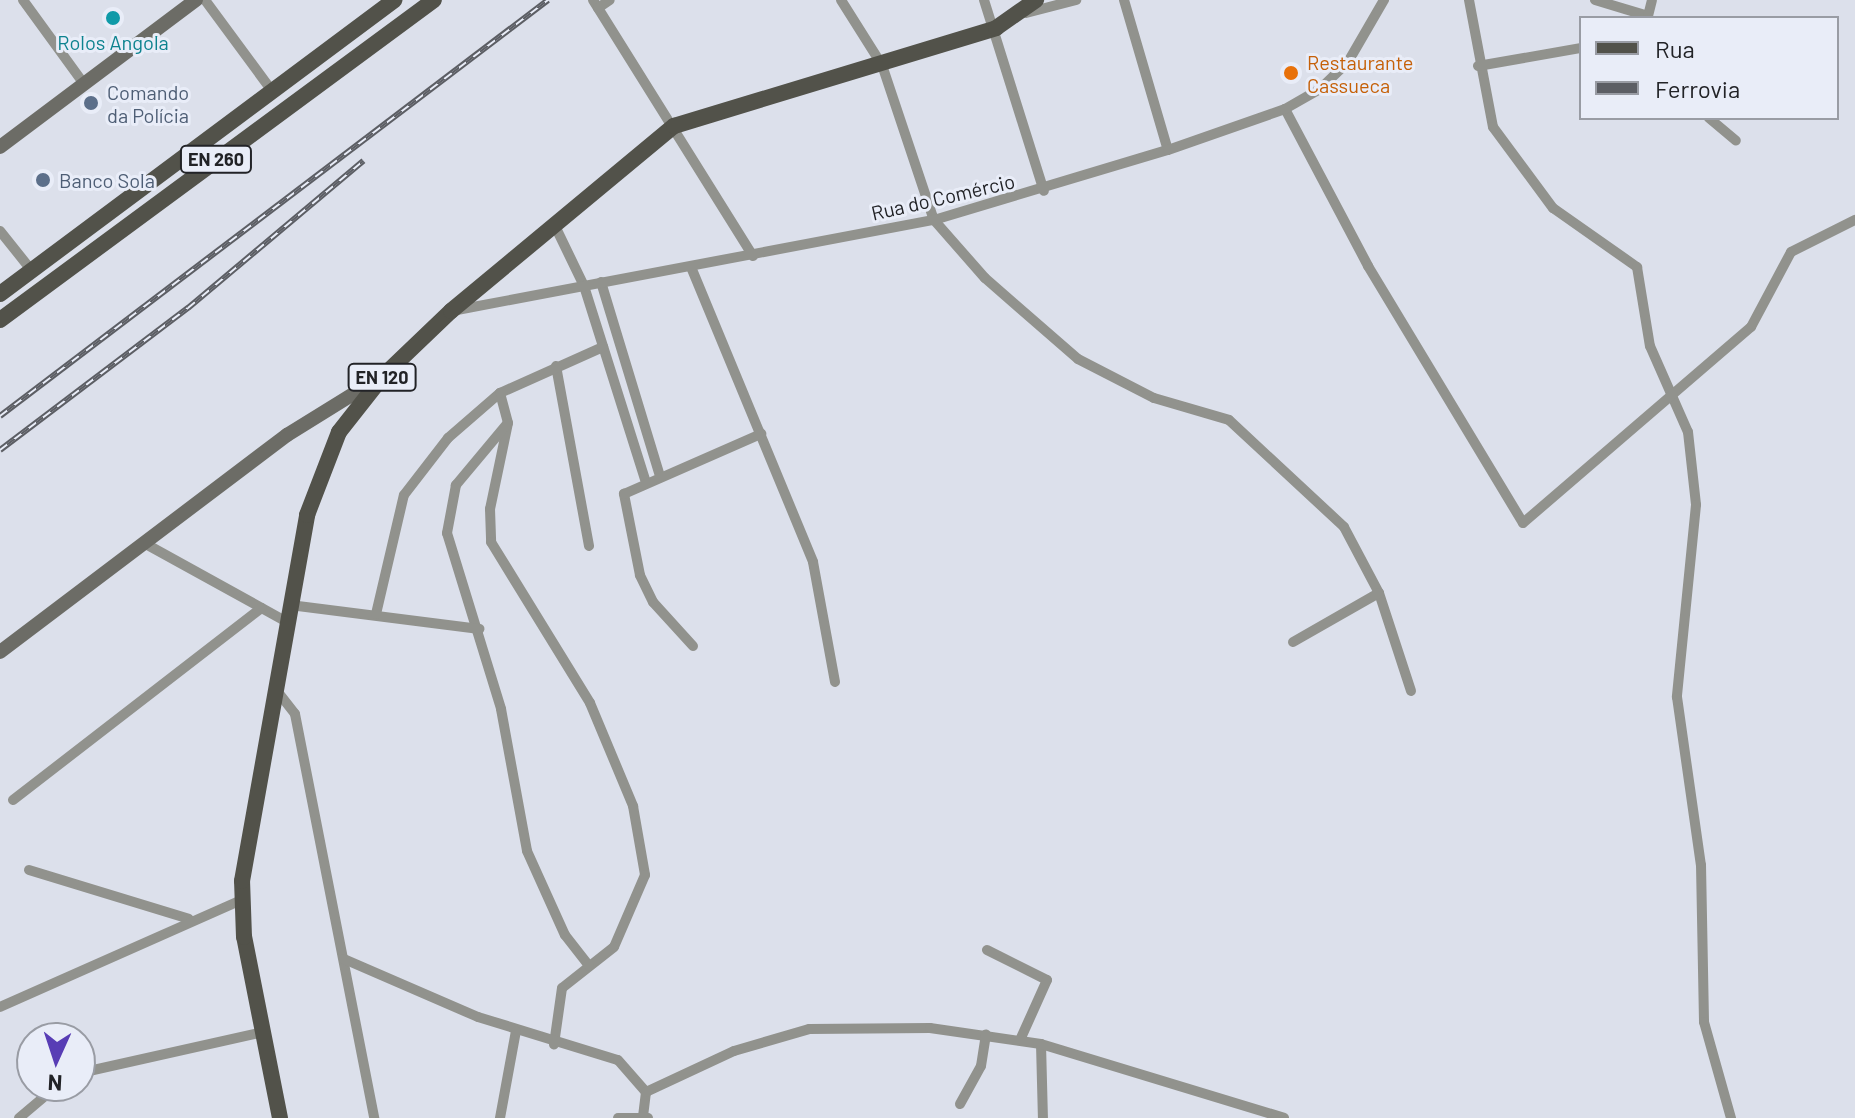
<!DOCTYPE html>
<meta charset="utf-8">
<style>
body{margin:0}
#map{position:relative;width:1855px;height:1118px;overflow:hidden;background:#dce0eb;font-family:Barlow,sans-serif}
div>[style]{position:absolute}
.street>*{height:10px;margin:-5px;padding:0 5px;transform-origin:5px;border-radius:5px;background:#91928d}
.secondary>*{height:14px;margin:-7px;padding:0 7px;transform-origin:7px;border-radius:7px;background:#6c6c66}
.primary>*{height:16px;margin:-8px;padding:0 8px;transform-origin:8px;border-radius:8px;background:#52524a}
.rail>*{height:6px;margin-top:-3px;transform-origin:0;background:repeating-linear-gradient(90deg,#e9edf8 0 9px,#5c5e64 0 18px);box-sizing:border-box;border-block:2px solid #5c5e64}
.dots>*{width:22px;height:22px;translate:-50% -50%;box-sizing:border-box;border:4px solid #e9edf8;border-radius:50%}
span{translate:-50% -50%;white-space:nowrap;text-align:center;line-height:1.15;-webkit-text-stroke:6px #e9edf8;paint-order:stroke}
.shield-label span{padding:2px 6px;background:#e9edf8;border:2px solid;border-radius:6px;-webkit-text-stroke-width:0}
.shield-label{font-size:18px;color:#222327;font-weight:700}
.culture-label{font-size:20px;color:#0d838f}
.food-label{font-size:20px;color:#c56008}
.left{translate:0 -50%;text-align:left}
.service-label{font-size:20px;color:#4e5e75}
.street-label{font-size:20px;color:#222327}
.legend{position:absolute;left:1579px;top:16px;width:260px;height:104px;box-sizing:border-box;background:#e9edf8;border:2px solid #999ca4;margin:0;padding:10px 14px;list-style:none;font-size:24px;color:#222327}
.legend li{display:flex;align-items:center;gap:16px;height:40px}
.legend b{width:40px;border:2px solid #999ca4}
.north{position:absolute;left:16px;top:1022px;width:80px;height:80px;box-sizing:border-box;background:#e9edf8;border:2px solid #999ca4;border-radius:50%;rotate:183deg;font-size:22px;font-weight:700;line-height:32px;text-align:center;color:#222327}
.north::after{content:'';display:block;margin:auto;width:28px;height:36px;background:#583db5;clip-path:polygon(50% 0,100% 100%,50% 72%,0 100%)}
</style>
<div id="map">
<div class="street">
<div style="left:23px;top:0;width:104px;rotate:54deg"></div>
<div style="left:205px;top:0;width:113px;rotate:53.6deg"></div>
<div style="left:593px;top:0;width:302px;rotate:58deg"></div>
<div style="left:841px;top:0;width:77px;rotate:57.8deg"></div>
<div style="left:882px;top:65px;width:163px;rotate:71.5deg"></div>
<div style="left:934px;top:220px;width:77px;rotate:48.7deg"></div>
<div style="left:985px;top:278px;width:123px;rotate:41.1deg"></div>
<div style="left:1078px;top:359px;width:85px;rotate:27.2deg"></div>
<div style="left:1154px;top:398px;width:78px;rotate:16.3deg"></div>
<div style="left:1229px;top:420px;width:157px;rotate:42.9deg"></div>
<div style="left:1344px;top:527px;width:75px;rotate:62.1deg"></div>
<div style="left:1379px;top:593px;width:103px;rotate:71.9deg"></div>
<div style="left:984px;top:0;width:200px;rotate:72.6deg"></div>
<div style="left:1124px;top:0;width:156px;rotate:73.7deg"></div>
<div style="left:1469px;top:0;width:129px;rotate:79.3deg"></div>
<div style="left:1493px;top:127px;width:101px;rotate:53.5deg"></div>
<div style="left:1553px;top:208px;width:103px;rotate:35.1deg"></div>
<div style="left:1637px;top:267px;width:80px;rotate:80.7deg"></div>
<div style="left:1650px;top:346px;width:94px;rotate:66.2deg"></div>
<div style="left:1688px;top:432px;width:73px;rotate:83.7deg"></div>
<div style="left:1696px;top:505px;width:193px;rotate:95.7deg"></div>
<div style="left:1677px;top:697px;width:170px;rotate:81.9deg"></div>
<div style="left:1701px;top:865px;width:157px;rotate:88.9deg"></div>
<div style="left:1704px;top:1022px;width:100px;rotate:74.3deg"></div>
<div style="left:1595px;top:0;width:55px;rotate:16.8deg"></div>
<div style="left:1648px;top:16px;width:16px;rotate:-76deg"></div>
<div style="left:598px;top:8px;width:14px;rotate:-34deg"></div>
<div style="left:1026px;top:13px;width:52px;rotate:-14.6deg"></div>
<div style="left:1478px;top:66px;width:105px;rotate:-9.9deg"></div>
<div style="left:1285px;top:109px;width:178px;rotate:62.1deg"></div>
<div style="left:1368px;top:266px;width:300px;rotate:58.9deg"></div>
<div style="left:1523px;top:523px;width:301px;rotate:-40.7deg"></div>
<div style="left:1751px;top:327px;width:85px;rotate:-61.9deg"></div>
<div style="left:1791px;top:252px;width:72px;rotate:-26.6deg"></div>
<div style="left:1709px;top:118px;width:35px;rotate:40deg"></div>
<div style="left:556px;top:228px;width:64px;rotate:64.2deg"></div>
<div style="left:584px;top:286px;width:203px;rotate:72.5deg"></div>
<div style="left:0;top:231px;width:51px;rotate:51.3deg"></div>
<div style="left:691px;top:267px;width:319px;rotate:67.5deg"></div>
<div style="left:813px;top:562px;width:122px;rotate:79.6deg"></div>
<div style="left:601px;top:282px;width:200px;rotate:73.1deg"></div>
<div style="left:457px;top:310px;width:485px;rotate:-10.7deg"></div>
<div style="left:934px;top:220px;width:244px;rotate:-16.7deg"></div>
<div style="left:1168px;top:150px;width:124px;rotate:-19.3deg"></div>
<div style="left:1285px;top:109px;width:40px;rotate:-29.7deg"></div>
<div style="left:1320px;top:89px;width:39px;rotate:-44deg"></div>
<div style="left:1348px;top:62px;width:72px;rotate:-59.9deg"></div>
<div style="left:556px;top:366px;width:183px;rotate:79.6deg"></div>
<div style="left:500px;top:393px;width:31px;rotate:75deg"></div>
<div style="left:508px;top:423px;width:88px;rotate:101.8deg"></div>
<div style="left:490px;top:509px;width:33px;rotate:88deg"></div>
<div style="left:491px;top:542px;width:189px;rotate:58.4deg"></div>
<div style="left:590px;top:703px;width:112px;rotate:67.3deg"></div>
<div style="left:633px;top:806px;width:70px;rotate:80.1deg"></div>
<div style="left:645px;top:875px;width:78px;rotate:113.3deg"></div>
<div style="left:614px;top:947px;width:66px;rotate:141.7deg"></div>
<div style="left:562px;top:988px;width:57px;rotate:98.1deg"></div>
<div style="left:507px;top:424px;width:80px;rotate:129.9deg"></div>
<div style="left:456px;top:485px;width:49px;rotate:100.6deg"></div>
<div style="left:447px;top:533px;width:184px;rotate:72.9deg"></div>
<div style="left:501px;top:709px;width:144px;rotate:79.6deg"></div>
<div style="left:527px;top:851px;width:92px;rotate:65.7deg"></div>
<div style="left:565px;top:935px;width:39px;rotate:52deg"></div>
<div style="left:144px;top:543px;width:163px;rotate:28.9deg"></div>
<div style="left:290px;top:605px;width:191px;rotate:7.2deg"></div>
<div style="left:376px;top:614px;width:122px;rotate:-76.8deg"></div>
<div style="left:404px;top:495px;width:72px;rotate:-52.3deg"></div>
<div style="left:448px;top:438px;width:69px;rotate:-40.9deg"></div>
<div style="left:500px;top:393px;width:113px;rotate:-24.1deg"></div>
<div style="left:1293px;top:642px;width:99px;rotate:-29.7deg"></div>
<div style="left:693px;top:646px;width:59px;rotate:-132.3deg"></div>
<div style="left:653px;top:602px;width:30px;rotate:-116deg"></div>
<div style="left:640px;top:575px;width:83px;rotate:-101.2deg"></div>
<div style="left:624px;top:494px;width:150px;rotate:-23.7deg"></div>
<div style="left:274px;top:687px;width:34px;rotate:52deg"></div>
<div style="left:295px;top:714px;width:412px;rotate:78.9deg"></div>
<div style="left:13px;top:800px;width:314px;rotate:-37.7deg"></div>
<div style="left:29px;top:870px;width:167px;rotate:17deg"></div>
<div style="left:987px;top:950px;width:67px;rotate:26.6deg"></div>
<div style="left:1047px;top:980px;width:66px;rotate:114.2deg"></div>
<div style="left:344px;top:959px;width:146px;rotate:23.4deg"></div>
<div style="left:478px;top:1017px;width:146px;rotate:17.1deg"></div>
<div style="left:618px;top:1060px;width:43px;rotate:48.8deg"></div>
<div style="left:646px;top:1092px;width:25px;rotate:97deg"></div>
<div style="left:0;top:1007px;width:264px;rotate:-23.9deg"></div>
<div style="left:1041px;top:1044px;width:74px;rotate:88.5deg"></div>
<div style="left:80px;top:1073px;width:189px;rotate:-12.6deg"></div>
<div style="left:646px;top:1092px;width:97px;rotate:-25deg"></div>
<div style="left:734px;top:1051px;width:78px;rotate:-16.3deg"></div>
<div style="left:809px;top:1029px;width:121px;rotate:-0.5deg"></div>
<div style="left:930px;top:1028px;width:112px;rotate:8.2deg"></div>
<div style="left:1041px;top:1044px;width:254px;rotate:16.9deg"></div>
<div style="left:960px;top:1104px;width:43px;rotate:-61.1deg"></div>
<div style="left:981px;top:1066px;width:32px;rotate:-81deg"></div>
<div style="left:19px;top:1118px;width:50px;rotate:-40.1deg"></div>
<div style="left:500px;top:1118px;width:88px;rotate:-79.6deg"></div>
<div style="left:618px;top:1118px;width:30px"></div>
</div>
<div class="secondary">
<div style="left:0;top:147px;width:245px;rotate:-36.9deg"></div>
<div style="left:0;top:652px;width:360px;rotate:-37.1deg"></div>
<div style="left:287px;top:435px;width:108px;rotate:-31.8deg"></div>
</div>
<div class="primary">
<div style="left:0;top:294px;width:492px;rotate:-36.7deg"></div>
<div style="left:0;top:320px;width:539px;rotate:-36.4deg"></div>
<div style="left:280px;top:1118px;width:185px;rotate:-101.2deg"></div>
<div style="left:244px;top:937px;width:56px;rotate:-92deg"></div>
<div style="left:242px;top:881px;width:372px;rotate:-79.9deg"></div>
<div style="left:307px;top:515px;width:89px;rotate:-68.9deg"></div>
<div style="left:339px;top:432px;width:71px;rotate:-51.8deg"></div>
<div style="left:383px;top:376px;width:94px;rotate:-43.7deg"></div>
<div style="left:451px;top:311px;width:290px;rotate:-39.7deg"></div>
<div style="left:674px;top:126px;width:337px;rotate:-16.9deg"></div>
<div style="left:996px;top:28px;width:49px;rotate:-35deg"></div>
</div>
<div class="rail">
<div style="left:0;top:416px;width:688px;rotate:-37.2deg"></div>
<div style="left:0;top:450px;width:236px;rotate:-37.1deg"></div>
<div style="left:188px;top:308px;width:229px;rotate:-40deg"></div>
</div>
<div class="dots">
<div style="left:113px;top:18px;background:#0f9aa8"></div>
<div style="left:1291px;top:73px;background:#e8710a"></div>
<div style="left:91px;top:103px;background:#5c6f8a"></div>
<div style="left:43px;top:180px;background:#5c6f8a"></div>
</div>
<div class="shield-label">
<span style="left:216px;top:159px">EN 260</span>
<span style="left:382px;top:377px">EN 120</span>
</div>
<div class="culture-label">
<span style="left:113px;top:42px">Rolos Angola</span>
</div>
<div class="food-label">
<span class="left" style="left:1307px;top:74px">Restaurante<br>Cassueca</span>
</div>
<div class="service-label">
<span class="left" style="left:107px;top:104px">Comando<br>da Polícia</span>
<span class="left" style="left:59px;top:180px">Banco Sola</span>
</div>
<div class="street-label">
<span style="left:943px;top:197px;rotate:-13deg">Rua do Comércio</span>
</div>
<ul class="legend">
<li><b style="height:10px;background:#52524a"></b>Rua</li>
<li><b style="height:10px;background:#5c5e64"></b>Ferrovia</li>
</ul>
<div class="north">N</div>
</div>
